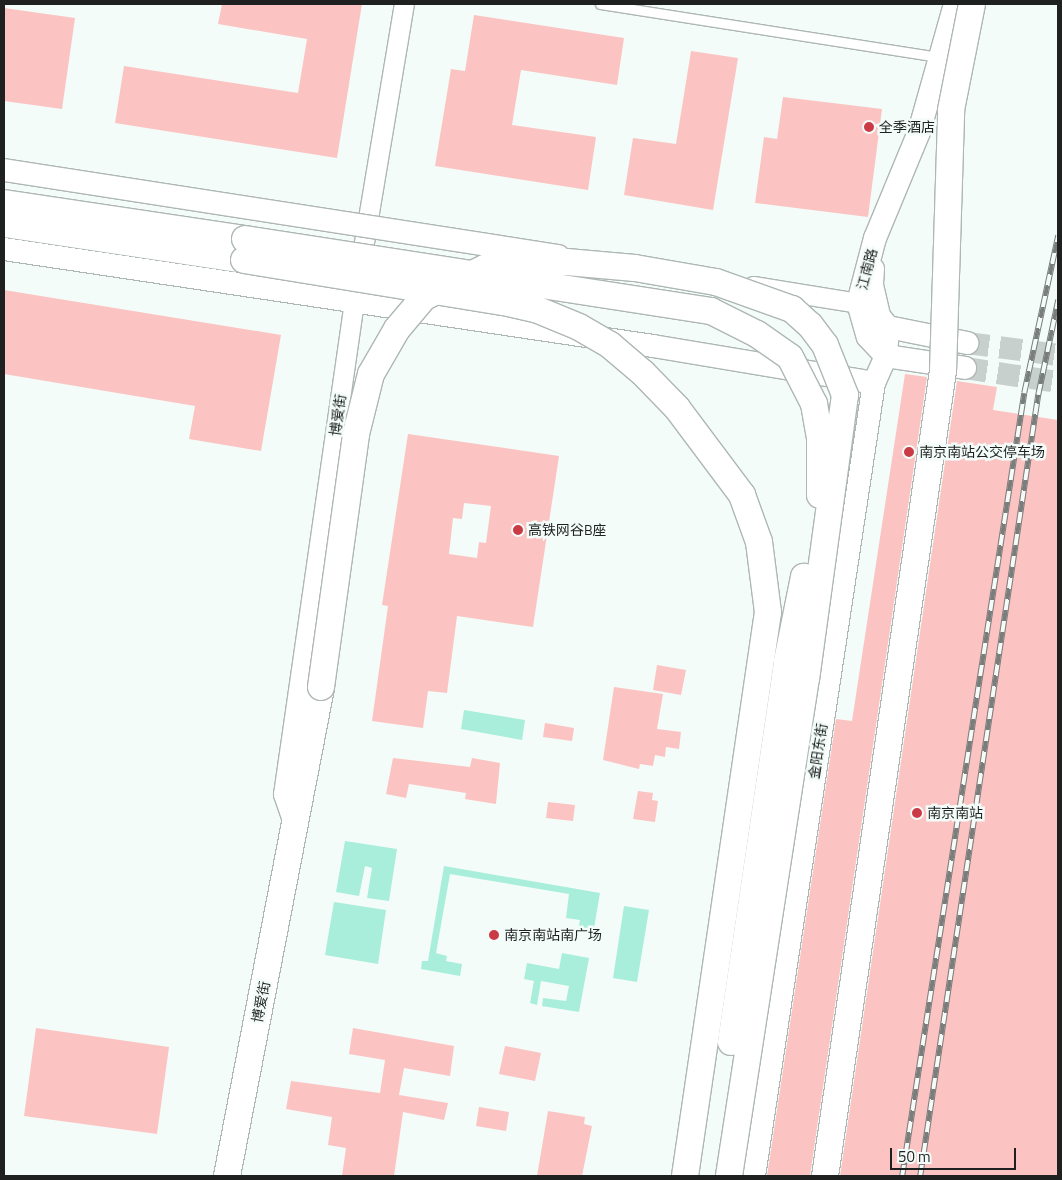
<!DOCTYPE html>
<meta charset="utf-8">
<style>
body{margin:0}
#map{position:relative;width:1062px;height:1180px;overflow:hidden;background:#f3fcf9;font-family:"Titillium Web","Noto Sans SC",sans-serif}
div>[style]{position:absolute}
.green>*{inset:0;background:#a9eedb}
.building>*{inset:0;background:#fbc4c2}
.tertiary-tunnel>*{height:22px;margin-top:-11px;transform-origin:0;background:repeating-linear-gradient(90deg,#c8d0ce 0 22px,transparent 0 33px)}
.roads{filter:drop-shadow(1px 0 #aeb7b4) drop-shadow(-1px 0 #aeb7b4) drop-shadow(0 1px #aeb7b4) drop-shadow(0 -1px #aeb7b4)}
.service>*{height:9px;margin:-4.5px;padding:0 4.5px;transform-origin:4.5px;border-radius:4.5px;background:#fff}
.minor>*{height:19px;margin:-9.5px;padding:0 9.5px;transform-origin:9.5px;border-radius:9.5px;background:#fff}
.tertiary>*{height:22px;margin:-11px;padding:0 11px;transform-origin:11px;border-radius:11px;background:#fff}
.secondary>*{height:26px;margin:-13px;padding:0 13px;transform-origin:13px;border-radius:13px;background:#fff}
.rail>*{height:5.5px;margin-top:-2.75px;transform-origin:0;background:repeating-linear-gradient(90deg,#f3fcf9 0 11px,#797e7d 0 22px);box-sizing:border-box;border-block:1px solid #797e7d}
.bridges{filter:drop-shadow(1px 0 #aeb7b4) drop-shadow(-1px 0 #aeb7b4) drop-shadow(0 1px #aeb7b4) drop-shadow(0 -1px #aeb7b4)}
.tertiary-bridge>*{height:22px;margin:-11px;padding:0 11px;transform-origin:11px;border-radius:11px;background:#fff}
.secondary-bridge>*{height:26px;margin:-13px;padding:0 13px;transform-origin:13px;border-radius:13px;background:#fff}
.dots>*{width:14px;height:14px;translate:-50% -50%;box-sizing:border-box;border:2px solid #f3fcf9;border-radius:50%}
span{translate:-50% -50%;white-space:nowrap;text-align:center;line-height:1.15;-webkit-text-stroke:5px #f3fcf9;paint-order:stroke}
.poi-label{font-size:14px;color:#1e2120}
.left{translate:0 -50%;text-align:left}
.street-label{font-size:14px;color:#1e2120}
.frame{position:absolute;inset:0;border:5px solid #1e2120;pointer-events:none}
.scale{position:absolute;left:890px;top:1148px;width:126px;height:22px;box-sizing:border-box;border:2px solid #1e2120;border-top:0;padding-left:6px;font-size:15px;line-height:18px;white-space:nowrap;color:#1e2120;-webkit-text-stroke:4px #f3fcf9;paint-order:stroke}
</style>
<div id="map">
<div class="green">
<div style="clip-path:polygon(464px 710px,525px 720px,522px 740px,461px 729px)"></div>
<div style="clip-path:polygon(345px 841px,397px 849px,389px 901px,367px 898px,372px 868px,365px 866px,359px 896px,336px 892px)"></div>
<div style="clip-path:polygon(444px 866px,600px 893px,593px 934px,578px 931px,580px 920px,566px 918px,569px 894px,450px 874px,436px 953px,447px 956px,446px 961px,462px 964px,460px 976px,421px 969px,422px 961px,428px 961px)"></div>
<div style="clip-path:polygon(334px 902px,386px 910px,378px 964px,325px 955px)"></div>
<div style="clip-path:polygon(624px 906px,649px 910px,637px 982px,613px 978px)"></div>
<div style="clip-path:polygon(562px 953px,589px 958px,579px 1012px,542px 1006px,543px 998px,566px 1001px,569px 986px,541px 981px,537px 1005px,530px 1003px,534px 981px,524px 979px,527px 963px,559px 969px)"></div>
</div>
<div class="building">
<div style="clip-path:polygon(222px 4px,362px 4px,337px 158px,115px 123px,124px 66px,298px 93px,307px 39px,218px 24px)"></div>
<div style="clip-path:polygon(4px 8px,75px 18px,62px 109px,4px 101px)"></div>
<div style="clip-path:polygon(474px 15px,624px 38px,617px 85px,521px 70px,512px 125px,596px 137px,588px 190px,435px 166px,451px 69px,465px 71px)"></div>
<div style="clip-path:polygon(691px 51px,738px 58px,713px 210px,624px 195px,633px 138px,676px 144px)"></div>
<div style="clip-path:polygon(783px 97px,882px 109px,868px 217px,755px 203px,764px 137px,777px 139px)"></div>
<div style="clip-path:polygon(4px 290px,281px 335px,261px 451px,189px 439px,195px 406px,4px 374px)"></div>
<div style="clip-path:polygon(905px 374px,927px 377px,810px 1176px,767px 1176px,836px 719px,852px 721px)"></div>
<div style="clip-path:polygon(957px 381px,997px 387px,993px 410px,1058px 420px,1058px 1176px,840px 1176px)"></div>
<div style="clip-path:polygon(evenodd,408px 434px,559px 456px,533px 627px,457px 616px,447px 693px,428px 691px,423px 728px,372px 721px,388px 606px,382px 605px,408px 434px,464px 503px,491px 506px,486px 543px,479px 542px,477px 558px,449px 554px,453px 518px,462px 519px,464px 503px)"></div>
<div style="clip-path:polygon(657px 665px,686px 670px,681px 695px,653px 690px)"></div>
<div style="clip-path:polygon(614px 687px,663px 694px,657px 729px,681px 732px,679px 749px,666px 747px,665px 757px,655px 755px,653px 766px,640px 764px,639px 769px,603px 760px)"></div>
<div style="clip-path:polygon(545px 723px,574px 728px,572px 741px,543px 737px)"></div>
<div style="clip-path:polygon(393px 758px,470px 767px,472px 758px,500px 763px,496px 804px,465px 799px,466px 793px,409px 784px,406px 798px,386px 794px)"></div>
<div style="clip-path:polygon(638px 791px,653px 793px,652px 800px,658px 801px,655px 822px,633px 819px)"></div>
<div style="clip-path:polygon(548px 802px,575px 805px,573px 821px,546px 818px)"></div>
<div style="clip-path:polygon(36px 1028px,169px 1047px,157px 1134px,24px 1116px)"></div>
<div style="clip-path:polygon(353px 1028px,454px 1046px,450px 1076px,404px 1068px,399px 1095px,448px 1103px,444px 1120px,403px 1112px,394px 1176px,342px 1176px,346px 1148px,328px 1145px,332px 1117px,286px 1109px,291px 1081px,380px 1093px,385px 1060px,349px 1054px)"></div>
<div style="clip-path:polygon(505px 1046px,541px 1053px,535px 1081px,499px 1074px)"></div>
<div style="clip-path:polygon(479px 1107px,509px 1112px,506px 1131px,476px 1126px)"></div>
<div style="clip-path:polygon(548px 1111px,585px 1117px,584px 1124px,592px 1126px,582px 1176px,537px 1176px)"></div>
</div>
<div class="tertiary-tunnel">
<div style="left:967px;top:343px;width:92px;rotate:7.5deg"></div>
<div style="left:965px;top:368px;width:94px;rotate:8.6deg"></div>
</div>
<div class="roads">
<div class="service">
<div style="left:600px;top:4px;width:343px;rotate:8.9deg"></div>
</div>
<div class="minor">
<div style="left:753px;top:286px;width:106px;rotate:9.2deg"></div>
<div style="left:858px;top:303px;width:14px;rotate:-17deg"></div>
<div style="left:294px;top:826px;width:34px;rotate:-109deg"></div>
<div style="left:283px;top:794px;width:497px;rotate:-81.8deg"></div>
<div style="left:354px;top:302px;width:302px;rotate:-80.5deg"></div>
</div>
<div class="tertiary">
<div style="left:955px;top:4px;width:133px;rotate:105.7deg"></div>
<div style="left:919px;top:132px;width:115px;rotate:112.5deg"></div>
<div style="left:875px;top:238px;width:67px;rotate:104.7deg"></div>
<div style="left:858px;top:303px;width:35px;rotate:74deg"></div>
<div style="left:868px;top:337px;width:26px;rotate:47deg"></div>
<div style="left:886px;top:356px;width:80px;rotate:8.6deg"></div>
<div style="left:4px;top:249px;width:656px;rotate:8.5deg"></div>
<div style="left:653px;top:346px;width:224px;rotate:9.5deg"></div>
<div style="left:873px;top:269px;width:16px;rotate:94deg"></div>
<div style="left:872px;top:285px;width:32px;rotate:77deg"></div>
<div style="left:879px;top:316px;width:14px;rotate:51deg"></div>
<div style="left:888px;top:327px;width:81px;rotate:11.4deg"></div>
<div style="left:754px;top:1176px;width:802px;rotate:-81.4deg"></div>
<div style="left:874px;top:383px;width:30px;rotate:-66deg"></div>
<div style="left:886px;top:356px;width:29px;rotate:-86deg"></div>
</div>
<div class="secondary">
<div style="left:4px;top:203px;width:244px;rotate:8.5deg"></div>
<div style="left:4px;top:224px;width:243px;rotate:8.5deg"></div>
<div style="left:227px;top:1176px;width:498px;rotate:-79.1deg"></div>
</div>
</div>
<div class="rail">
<div style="left:902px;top:1176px;width:792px;rotate:-81.14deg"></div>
<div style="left:1024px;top:393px;width:161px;rotate:-77.8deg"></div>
<div style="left:920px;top:1176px;width:790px;rotate:-81.41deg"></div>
<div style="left:1038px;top:395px;width:97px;rotate:-78.1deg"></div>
</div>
<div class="bridges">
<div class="tertiary-bridge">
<div style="left:4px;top:170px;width:561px;rotate:8.82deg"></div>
</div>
<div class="secondary-bridge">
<div style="left:245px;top:239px;width:472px;rotate:8.8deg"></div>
<div style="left:711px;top:311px;width:51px;rotate:26.6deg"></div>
<div style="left:757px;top:334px;width:40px;rotate:34.9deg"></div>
<div style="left:790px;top:357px;width:53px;rotate:62.9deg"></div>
<div style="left:814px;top:404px;width:34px;rotate:80deg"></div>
<div style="left:820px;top:437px;width:58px;rotate:90deg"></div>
<div style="left:244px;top:260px;width:263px;rotate:9.2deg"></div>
<div style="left:504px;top:302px;width:35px;rotate:13deg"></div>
<div style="left:538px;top:310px;width:44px;rotate:22.5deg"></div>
<div style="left:579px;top:327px;width:36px;rotate:30deg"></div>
<div style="left:610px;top:345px;width:43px;rotate:40.3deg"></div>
<div style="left:643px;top:373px;width:49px;rotate:45.8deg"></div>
<div style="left:677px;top:408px;width:109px;rotate:53.2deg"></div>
<div style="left:742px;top:495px;width:50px;rotate:70.1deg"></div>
<div style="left:759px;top:542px;width:71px;rotate:82.7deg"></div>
<div style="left:768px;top:612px;width:570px;rotate:98.37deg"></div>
<div style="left:321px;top:687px;width:255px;rotate:-82.1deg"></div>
<div style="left:356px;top:434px;width:62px;rotate:-76deg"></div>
<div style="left:371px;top:374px;width:52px;rotate:-60deg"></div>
<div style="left:397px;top:329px;width:42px;rotate:-49.8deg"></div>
<div style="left:424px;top:297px;width:68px;rotate:-25.4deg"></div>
<div style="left:485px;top:268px;width:82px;rotate:-4.2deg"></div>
<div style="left:567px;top:262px;width:68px;rotate:5deg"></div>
<div style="left:635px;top:268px;width:82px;rotate:9.8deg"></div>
<div style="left:716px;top:282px;width:81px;rotate:19.6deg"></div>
<div style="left:792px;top:309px;width:24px;rotate:42deg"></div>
<div style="left:810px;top:325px;width:25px;rotate:53deg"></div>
<div style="left:825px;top:345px;width:54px;rotate:68.2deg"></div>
<div style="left:845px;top:395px;width:286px;rotate:97.8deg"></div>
<div style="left:806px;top:678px;width:504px;rotate:98.79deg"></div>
<div style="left:731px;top:1042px;width:385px;rotate:-81.6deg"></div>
<div style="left:787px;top:661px;width:86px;rotate:-78.6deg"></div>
<div style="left:825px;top:1176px;width:814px;rotate:-81.66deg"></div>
<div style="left:943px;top:371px;width:261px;rotate:-88.2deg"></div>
<div style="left:951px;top:110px;width:108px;rotate:-78.8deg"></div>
</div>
</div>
<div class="dots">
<div style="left:869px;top:127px;background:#cb3b46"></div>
<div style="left:909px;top:452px;background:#cb3b46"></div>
<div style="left:518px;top:530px;background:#cb3b46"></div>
<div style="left:917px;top:813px;background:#cb3b46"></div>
<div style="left:494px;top:935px;background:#cb3b46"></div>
</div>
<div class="poi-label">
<span class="left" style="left:879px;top:127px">全季酒店</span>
<span class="left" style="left:919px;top:452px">南京南站公交停车场</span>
<span class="left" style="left:528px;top:530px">高铁网谷B座</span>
<span class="left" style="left:927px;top:813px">南京南站</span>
<span class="left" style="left:504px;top:935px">南京南站南广场</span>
</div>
<div class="street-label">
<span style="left:867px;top:269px;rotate:-75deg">江南路</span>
<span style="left:338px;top:415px;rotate:-82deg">博爱街</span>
<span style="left:818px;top:751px;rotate:-81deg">金阳东街</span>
<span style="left:261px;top:1002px;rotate:-79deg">博爱街</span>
</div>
<div class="frame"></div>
<div class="scale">50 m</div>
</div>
